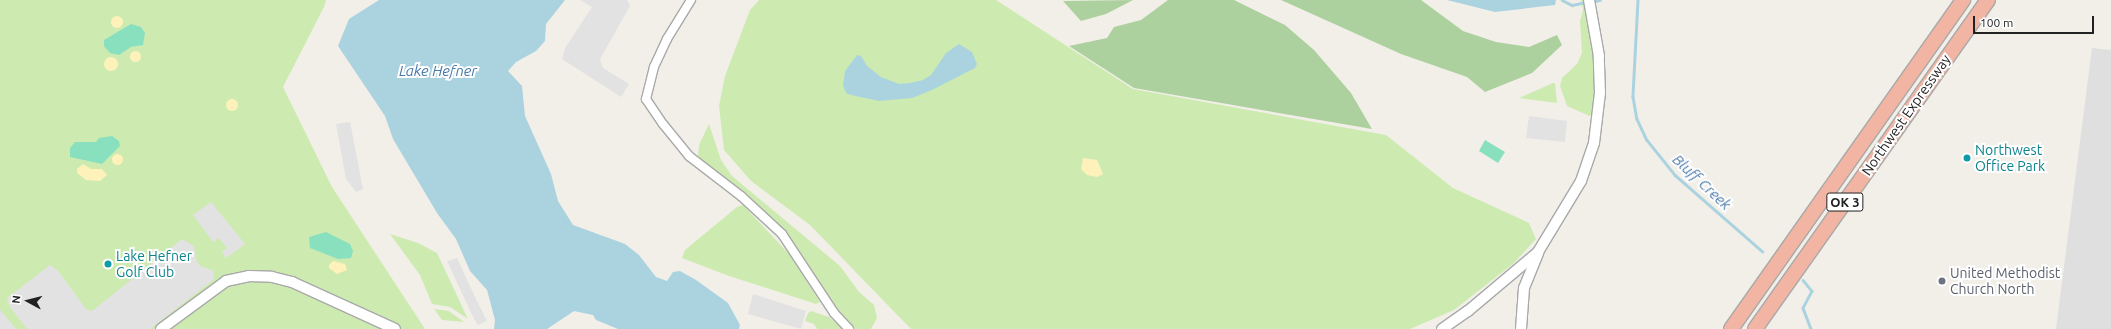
<!DOCTYPE html>
<style>
body{margin:0}
#map{position:relative;width:2111px;height:329px;overflow:hidden;background:#f2efe9;font-family:Ubuntu,sans-serif}
div>[style]{position:absolute}
.residential>*{inset:0;background:#e0dfdf}
.grass>*{inset:0;background:#cdebb0}
.forest>*{inset:0;background:#add19e}
.sand>*{inset:0;background:#fff1ba}
.round{border-radius:50%}
.pitch>*{inset:0;background:#88e0be}
.parking>*{inset:0;background:#e2e2e2}
.water>*{inset:0;background:#aad3df}
.stream>*{height:2.5px;margin:-1.25px;padding:0 1.25px;transform-origin:1.25px;border-radius:1.25px;background:#aad3df}
.roads{filter:drop-shadow(1px 0 #a9a9a9) drop-shadow(-1px 0 #a9a9a9) drop-shadow(0 1px #a9a9a9) drop-shadow(0 -1px #a9a9a9)}
.minor>*{height:8px;margin:-4px;padding:0 4px;transform-origin:4px;border-radius:4px;background:#fff}
.tertiary>*{height:10px;margin:-5px;padding:0 5px;transform-origin:5px;border-radius:5px;background:#fff}
.trunk>*{height:14px;margin:-7px;padding:0 7px;transform-origin:7px;border-radius:7px;background:#f2b4a3}
.dots>*{width:11px;height:11px;translate:-50% -50%;box-sizing:border-box;border:2px solid #fff;border-radius:50%}
span{translate:-50% -50%;white-space:nowrap;text-align:center;line-height:1.15;-webkit-text-stroke:4px #fff;paint-order:stroke}
.shield-label span{padding:1px 3px;background:#fff;border:1px solid;border-radius:3px;-webkit-text-stroke-width:0}
.shield-label{font-size:13px;color:#222;font-weight:700}
.street-label{font-size:14px;color:#222}
.culture-label{font-size:14px;color:#0d838f}
.left{translate:0 -50%;text-align:left}
.worship-label{font-size:14px;color:#5b616d}
.water-label{font-size:15px;color:#4a7aab;font-style:italic}
.north{position:absolute;left:8px;top:281px;width:40px;height:40px;-webkit-text-stroke:3px #fff;paint-order:stroke;rotate:277deg;font-size:11px;font-weight:700;line-height:16px;text-align:center;color:#222}
.north::after{content:'';display:block;margin:auto;width:14px;height:18px;background:#222;clip-path:polygon(50% 0,100% 100%,50% 72%,0 100%)}
.scale{position:absolute;left:1973px;top:16px;width:121px;height:18px;box-sizing:border-box;border:2px solid #222;border-top:0;padding-left:5px;font-size:12px;line-height:14px;white-space:nowrap;color:#222;-webkit-text-stroke:3px #fff;paint-order:stroke}
</style>
<div id="map">
<div class="residential">
<div style="clip-path:polygon(2092px 48px,2111px 50px,2111px 329px,2056px 329px)"></div>
</div>
<div class="grass">
<div style="clip-path:polygon(0 0,326px 0,324px 7px,283px 87px,332px 187px,425px 329px,0 329px)"></div>
<div style="clip-path:polygon(759px 0,996px 0,1133px 89px,1386px 135px,1453px 188px,1529px 223px,1536px 239px,1514px 263px,1454px 310px,1410px 329px,911px 329px,810px 225px,751px 181px,724px 150px,719px 106px,725px 76px,750px 10px)"></div>
<div style="clip-path:polygon(1581px 0,1584px 0,1593px 50px,1596px 88px,1592px 117px,1567px 106px,1560px 86px,1562px 78px,1577px 64px,1582px 53px,1580px 21px,1583px 10px)"></div>
<div style="clip-path:polygon(1555px 83px,1557px 103px,1519px 98px,1553px 83px)"></div>
<div style="clip-path:polygon(709px 124px,721px 160px,732px 176px,840px 266px,859px 292px,874px 305px,877px 318px,871px 329px,855px 329px,851px 326px,831px 302px,794px 247px,698px 158px,699px 145px)"></div>
<div style="clip-path:polygon(743px 205px,790px 255px,820px 302px,816px 304px,729px 276px,682px 258px,685px 250px,737px 207px)"></div>
<div style="clip-path:polygon(390px 234px,418px 243px,437px 253px,468px 319px,450px 307px,432px 304px,420px 275px)"></div>
<div style="clip-path:polygon(434px 309px,449px 311px,464px 322px,442px 320px)"></div>
<div style="clip-path:polygon(811px 311px,829px 317px,843px 329px,817px 329px,814px 324px,805px 321px,808px 313px)"></div>
</div>
<div class="forest">
<div style="clip-path:polygon(1133px 0,1106px 14px,1081px 21px,1063px 1px)"></div>
<div style="clip-path:polygon(1168px 0,1234px 0,1285px 25px,1314px 50px,1351px 93px,1372px 129px,1134px 88px,1069px 46px,1107px 38px,1114px 27px,1141px 20px)"></div>
<div style="clip-path:polygon(1281px 0,1421px 0,1463px 31px,1496px 42px,1529px 47px,1557px 35px,1562px 45px,1532px 73px,1485px 92px,1467px 77px,1401px 54px)"></div>
</div>
<div class="sand">
<div class="round" style="left:111px;top:16px;width:12px;height:12px"></div>
<div class="round" style="left:129.5px;top:50.5px;width:11px;height:11px"></div>
<div class="round" style="left:104px;top:57px;width:14px;height:14px"></div>
<div class="round" style="left:226px;top:99px;width:12px;height:12px"></div>
<div class="round" style="left:111.5px;top:153.5px;width:11px;height:11px"></div>
<div style="clip-path:polygon(1083px 158px,1097px 160px,1103px 174px,1097px 177px,1087px 175px,1081px 169px)"></div>
<div style="clip-path:polygon(83px 164px,91px 169px,102px 169px,107px 175px,100px 181px,86px 180px,77px 173px,77px 169px)"></div>
<div style="clip-path:polygon(333px 261px,345px 264px,347px 270px,337px 274px,329px 268px,329px 265px)"></div>
</div>
<div class="pitch">
<div style="clip-path:polygon(131px 24px,141px 27px,145px 33px,143px 45px,131px 47px,119px 55px,110px 53px,104px 46px,104px 40px)"></div>
<div style="clip-path:polygon(112px 136px,119px 141px,120px 146px,102px 164px,70px 157px,70px 148px,75px 142px,96px 142px,99px 138px)"></div>
<div style="clip-path:polygon(1485px 140px,1505px 152px,1498px 163px,1479px 151px)"></div>
<div style="clip-path:polygon(326px 232px,350px 244px,353px 251px,351px 258px,338px 259px,310px 248px,309px 237px)"></div>
</div>
<div class="parking">
<div style="clip-path:polygon(580px 0,627px 0,630px 6px,600px 59px,603px 68px,629px 84px,621px 97px,562px 59px,565px 48px,592px 7px)"></div>
<div style="clip-path:polygon(1529px 116px,1567px 121px,1565px 142px,1526px 138px)"></div>
<div style="clip-path:polygon(350px 122px,363px 189px,356px 192px,346px 179px,336px 124px)"></div>
<div style="clip-path:polygon(211px 202px,245px 244px,226px 258px,222px 252px,227px 248px,219px 238px,213px 242px,193px 215px)"></div>
<div style="clip-path:polygon(182px 239px,194px 246px,196px 260px,200px 266px,214px 271px,213px 280px,150px 329px,27px 329px,10px 307px,7px 298px,50px 265px,58px 271px,86px 309px,92px 311px)"></div>
<div style="clip-path:polygon(457px 258px,474px 295px,487px 321px,478px 325px,474px 319px,447px 261px)"></div>
<div style="clip-path:polygon(753px 294px,806px 311px,801px 329px,748px 314px)"></div>
<div style="clip-path:polygon(0 310px,2px 312px,16px 329px,0 329px)"></div>
</div>
<div class="water">
<div style="clip-path:polygon(379px 0,565px 0,546px 24px,545px 41px,536px 51px,516px 62px,508px 71px,522px 86px,525px 116px,551px 174px,558px 201px,573px 225px,625px 244px,639px 255px,656px 277px,667px 281px,673px 272px,680px 271px,696px 280px,728px 303px,740px 325px,739px 329px,618px 329px,596px 320px,593px 315px,574px 311px,547px 329px,494px 329px,495px 320px,487px 290px,470px 271px,456px 239px,437px 213px,393px 139px,385px 116px,338px 46px,349px 19px)"></div>
<div style="clip-path:polygon(1447px 0,1556px 0,1555px 5px,1495px 12px)"></div>
<div style="clip-path:polygon(959px 44px,972px 52px,977px 64px,975px 68px,932px 90px,912px 98px,879px 101px,851px 95px,846px 93px,843px 86px,845px 71px,857px 55px,861px 56px,867px 66px,881px 77px,899px 84px,910px 83px,923px 80px,931px 75px,946px 53px)"></div>
</div>
<div class="stream">
<div style="left:1562px;top:0;width:11px;rotate:27deg"></div>
<div style="left:1572px;top:5px;width:14px;rotate:-12deg"></div>
<div style="left:1638px;top:0;width:97px;rotate:93deg"></div>
<div style="left:1633px;top:97px;width:22px;rotate:80deg"></div>
<div style="left:1637px;top:119px;width:23px;rotate:65deg"></div>
<div style="left:1647px;top:140px;width:45px;rotate:51.3deg"></div>
<div style="left:1675px;top:175px;width:116px;rotate:41.1deg"></div>
<div style="left:1591px;top:2px;width:9px;rotate:-13deg"></div>
<div style="left:1803px;top:280px;width:14px;rotate:51deg"></div>
<div style="left:1812px;top:291px;width:19px;rotate:118deg"></div>
<div style="left:1803px;top:308px;width:22px;rotate:69deg"></div>
</div>
<div class="roads">
<div class="minor">
<div style="left:691px;top:0;width:46px;rotate:121.6deg"></div>
<div style="left:667px;top:39px;width:31px;rotate:115deg"></div>
<div style="left:654px;top:67px;width:33px;rotate:104deg"></div>
<div style="left:646px;top:99px;width:30px;rotate:56deg"></div>
<div style="left:663px;top:124px;width:41px;rotate:50.9deg"></div>
<div style="left:689px;top:156px;width:66px;rotate:37.6deg"></div>
<div style="left:741px;top:196px;width:56px;rotate:42.8deg"></div>
<div style="left:782px;top:234px;width:95px;rotate:56.6deg"></div>
<div style="left:834px;top:313px;width:22px;rotate:47deg"></div>
</div>
<div class="tertiary">
<div style="left:161px;top:329px;width:81px;rotate:-36.4deg"></div>
<div style="left:226px;top:281px;width:24px;rotate:-12deg"></div>
<div style="left:249px;top:276px;width:23px;rotate:2deg"></div>
<div style="left:272px;top:277px;width:21px;rotate:14deg"></div>
<div style="left:292px;top:282px;width:113px;rotate:24.5deg"></div>
<div style="left:1442px;top:329px;width:32px;rotate:-35deg"></div>
<div style="left:1468px;top:311px;width:92px;rotate:-40.1deg"></div>
<div style="left:1538px;top:252px;width:83px;rotate:-58.8deg"></div>
<div style="left:1581px;top:181px;width:40px;rotate:-71.1deg"></div>
<div style="left:1594px;top:143px;width:50px;rotate:-83.2deg"></div>
<div style="left:1600px;top:93px;width:37px;rotate:-92deg"></div>
<div style="left:1599px;top:56px;width:57px;rotate:-100.1deg"></div>
<div style="left:1521px;top:329px;width:41px;rotate:-85.8deg"></div>
<div style="left:1524px;top:288px;width:38px;rotate:-68deg"></div>
</div>
<div class="trunk">
<div style="left:1731px;top:329px;width:403px;rotate:-54.8deg"></div>
<div style="left:1755px;top:329px;width:403px;rotate:-54.7deg"></div>
</div>
</div>
<div class="dots">
<div style="left:1967px;top:158px;background:#0f9aa8"></div>
<div style="left:108px;top:264px;background:#0f9aa8"></div>
<div style="left:1942px;top:281px;background:#6b7280"></div>
</div>
<div class="shield-label">
<span style="left:1845px;top:202px">OK 3</span>
</div>
<div class="street-label">
<span style="left:1906px;top:115px;rotate:-55deg">Northwest Expressway</span>
</div>
<div class="culture-label">
<span class="left" style="left:1975px;top:158px">Northwest<br>Office Park</span>
<span class="left" style="left:116px;top:264px">Lake Hefner<br>Golf Club</span>
</div>
<div class="worship-label">
<span class="left" style="left:1950px;top:281px">United Methodist<br>Church North</span>
</div>
<div class="water-label">
<span style="left:438px;top:71px">Lake Hefner</span>
<span style="left:1702px;top:182px;rotate:43deg">Bluff Creek</span>
</div>
<div class="north">N</div>
<div class="scale">100 m</div>
</div>
